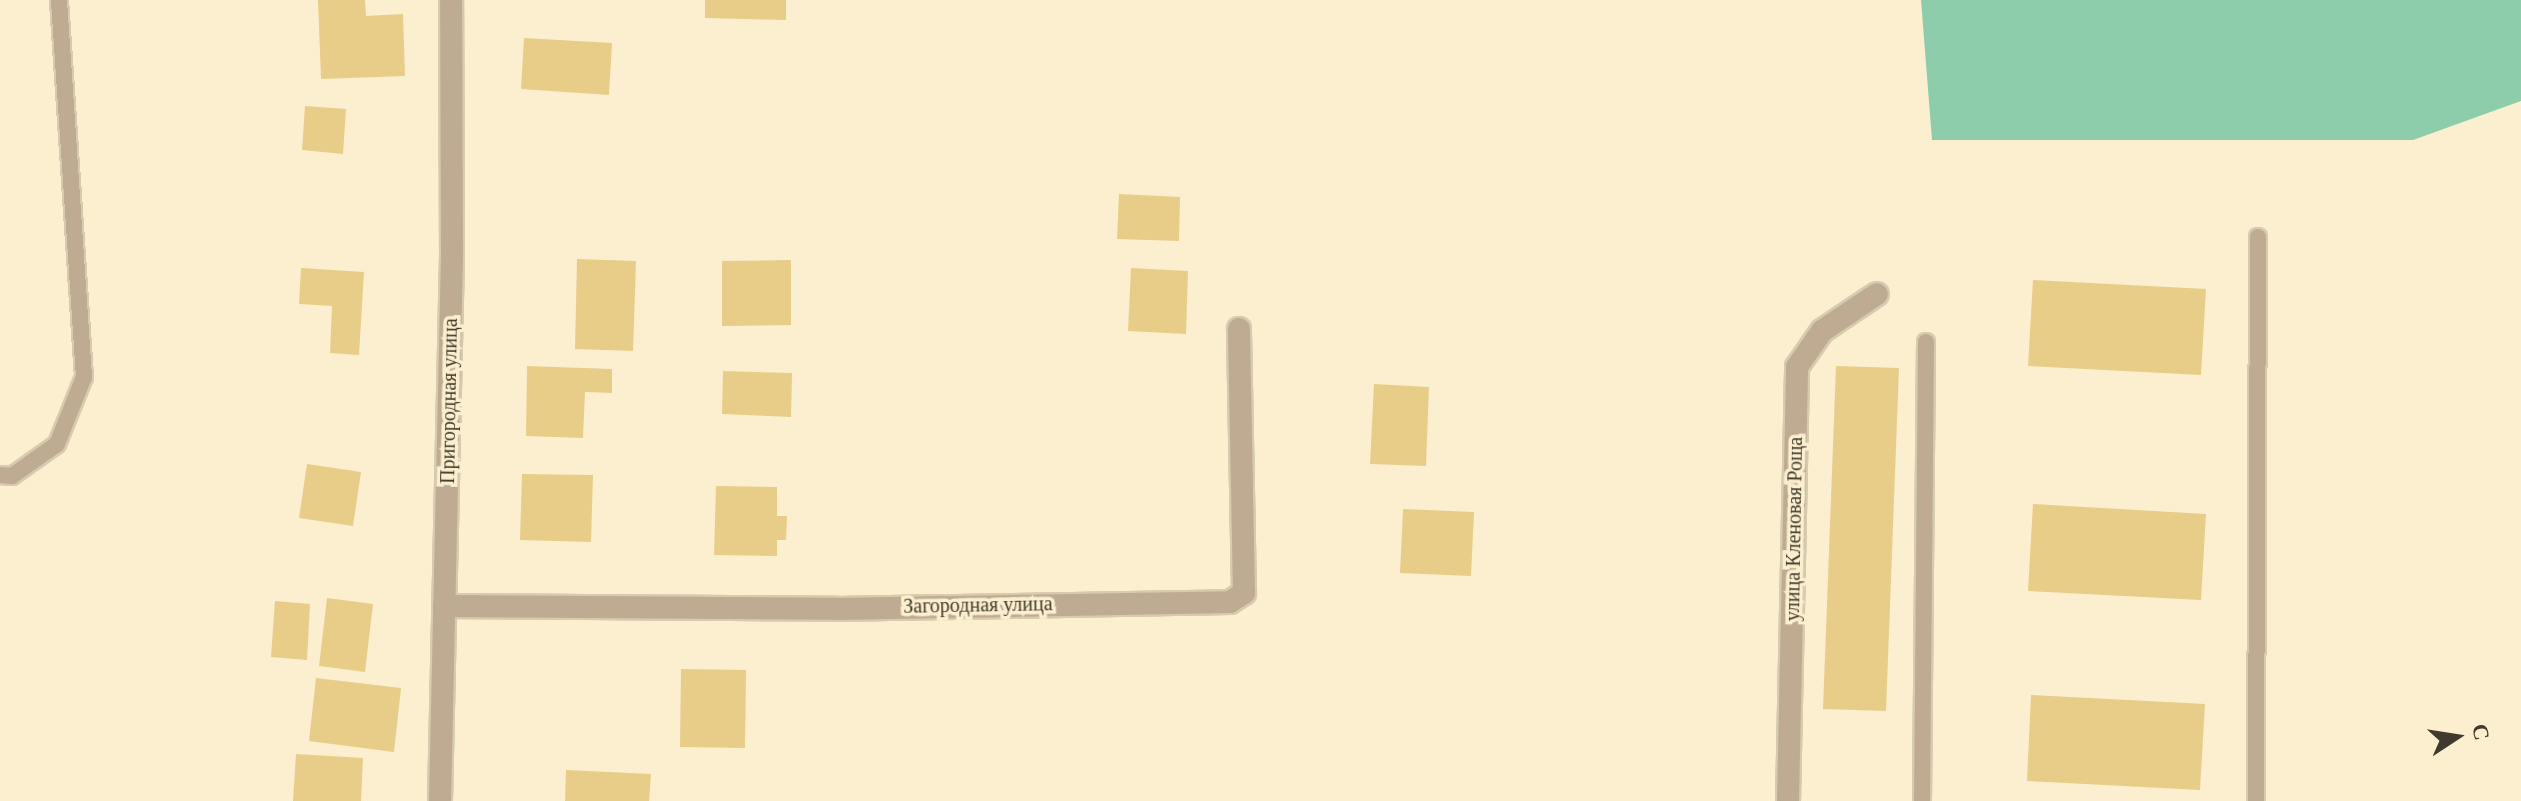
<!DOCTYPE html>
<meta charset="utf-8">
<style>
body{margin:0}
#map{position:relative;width:2521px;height:801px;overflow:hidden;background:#fcefcf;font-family:"Times New Roman",serif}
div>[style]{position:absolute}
.green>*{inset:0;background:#8dcdac}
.building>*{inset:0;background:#e8cd88}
.roads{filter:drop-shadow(2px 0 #d6cbaf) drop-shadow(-2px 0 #d6cbaf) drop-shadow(0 2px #d6cbaf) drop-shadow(0 -2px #d6cbaf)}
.service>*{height:16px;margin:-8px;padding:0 8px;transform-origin:8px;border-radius:8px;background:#bfab92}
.minor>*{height:22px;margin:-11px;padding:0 11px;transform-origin:11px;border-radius:11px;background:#bfab92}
span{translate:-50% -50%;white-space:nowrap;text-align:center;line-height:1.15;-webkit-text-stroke:7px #fcefcf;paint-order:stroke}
.street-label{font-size:20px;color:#3f3a2d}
.north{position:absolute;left:2417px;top:697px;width:80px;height:80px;-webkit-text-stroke:6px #fcefcf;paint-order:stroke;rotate:78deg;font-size:22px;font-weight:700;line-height:32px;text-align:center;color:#3f3a2d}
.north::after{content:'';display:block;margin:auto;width:28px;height:36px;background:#3f3a2d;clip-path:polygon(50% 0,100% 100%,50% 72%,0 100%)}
</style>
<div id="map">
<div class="green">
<div style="clip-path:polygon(1921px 0,2521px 0,2521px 101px,2413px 140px,1932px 140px)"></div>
</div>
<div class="building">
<div style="clip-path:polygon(318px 0,365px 0,366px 16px,403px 14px,405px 76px,321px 79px)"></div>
<div style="clip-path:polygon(705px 0,786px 0,786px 20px,705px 18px)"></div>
<div style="clip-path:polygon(524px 38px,612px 43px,609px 95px,521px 89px)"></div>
<div style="clip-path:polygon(305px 106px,346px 109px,343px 154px,302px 150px)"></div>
<div style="clip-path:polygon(1119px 194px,1180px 197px,1179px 241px,1117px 239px)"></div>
<div style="clip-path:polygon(577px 259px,636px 261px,633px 351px,575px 349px)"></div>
<div style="clip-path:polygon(791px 260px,791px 325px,722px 326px,722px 261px)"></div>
<div style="clip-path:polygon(301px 268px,364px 272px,359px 355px,330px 353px,332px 306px,299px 304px)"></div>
<div style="clip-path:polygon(1131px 268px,1188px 271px,1186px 334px,1128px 331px)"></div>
<div style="clip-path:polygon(2033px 280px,2206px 289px,2201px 375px,2028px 366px)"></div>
<div style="clip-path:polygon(527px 366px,612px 369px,612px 393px,585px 392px,583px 438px,526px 436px)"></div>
<div style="clip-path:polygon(1836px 366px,1899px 368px,1886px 711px,1823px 709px)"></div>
<div style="clip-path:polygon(723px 371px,792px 373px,791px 417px,722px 414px)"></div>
<div style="clip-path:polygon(1374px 384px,1429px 387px,1426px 466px,1370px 464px)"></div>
<div style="clip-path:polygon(307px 464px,361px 472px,353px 526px,299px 518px)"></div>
<div style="clip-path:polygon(522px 474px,593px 475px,591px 542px,520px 540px)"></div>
<div style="clip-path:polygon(716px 486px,777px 487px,777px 516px,787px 516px,786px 540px,777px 540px,777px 556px,714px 555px)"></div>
<div style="clip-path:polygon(2033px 504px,2206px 514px,2201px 600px,2028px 591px)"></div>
<div style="clip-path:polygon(1403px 509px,1474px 512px,1471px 576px,1400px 573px)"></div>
<div style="clip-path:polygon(327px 598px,373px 604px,365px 672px,319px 666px)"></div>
<div style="clip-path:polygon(275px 601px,310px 604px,307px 660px,271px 657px)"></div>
<div style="clip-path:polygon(681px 669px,746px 670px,745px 748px,680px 747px)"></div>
<div style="clip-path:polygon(316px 678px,401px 688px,394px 752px,309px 741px)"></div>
<div style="clip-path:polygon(2031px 695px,2205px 704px,2200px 790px,2027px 781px)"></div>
<div style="clip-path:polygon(296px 754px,363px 758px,361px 801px,293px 801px)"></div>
<div style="clip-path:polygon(566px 770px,651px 774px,649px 801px,565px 801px)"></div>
</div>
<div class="roads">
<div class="service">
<div style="left:0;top:475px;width:12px;rotate:5deg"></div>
<div style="left:12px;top:476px;width:55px;rotate:-35.4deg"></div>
<div style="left:57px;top:444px;width:72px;rotate:-68.1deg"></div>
<div style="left:84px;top:377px;width:378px;rotate:-93.8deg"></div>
<div style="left:1922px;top:801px;width:459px;rotate:-89.5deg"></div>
<div style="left:2256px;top:801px;width:564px;rotate:-89.8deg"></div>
</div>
<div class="minor">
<div style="left:444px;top:606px;width:392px;rotate:0.4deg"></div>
<div style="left:836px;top:609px;width:394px;rotate:-1deg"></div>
<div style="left:1230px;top:602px;width:17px;rotate:-33deg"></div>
<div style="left:1244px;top:593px;width:264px;rotate:-91.1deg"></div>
<div style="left:440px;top:801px;width:547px;rotate:-88.74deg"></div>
<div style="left:452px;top:254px;width:254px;rotate:-90.2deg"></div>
<div style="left:1788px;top:801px;width:434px;rotate:-88.8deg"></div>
<div style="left:1797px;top:367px;width:44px;rotate:-55.2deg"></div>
<div style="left:1822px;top:331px;width:66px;rotate:-33.9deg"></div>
</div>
</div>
<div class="street-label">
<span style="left:449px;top:401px;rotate:-89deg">Пригородная улица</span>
<span style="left:1794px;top:529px;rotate:-89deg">улица Кленовая Роща</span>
<span style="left:978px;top:605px;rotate:-1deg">Загородная улица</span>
</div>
<div class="north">С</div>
</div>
